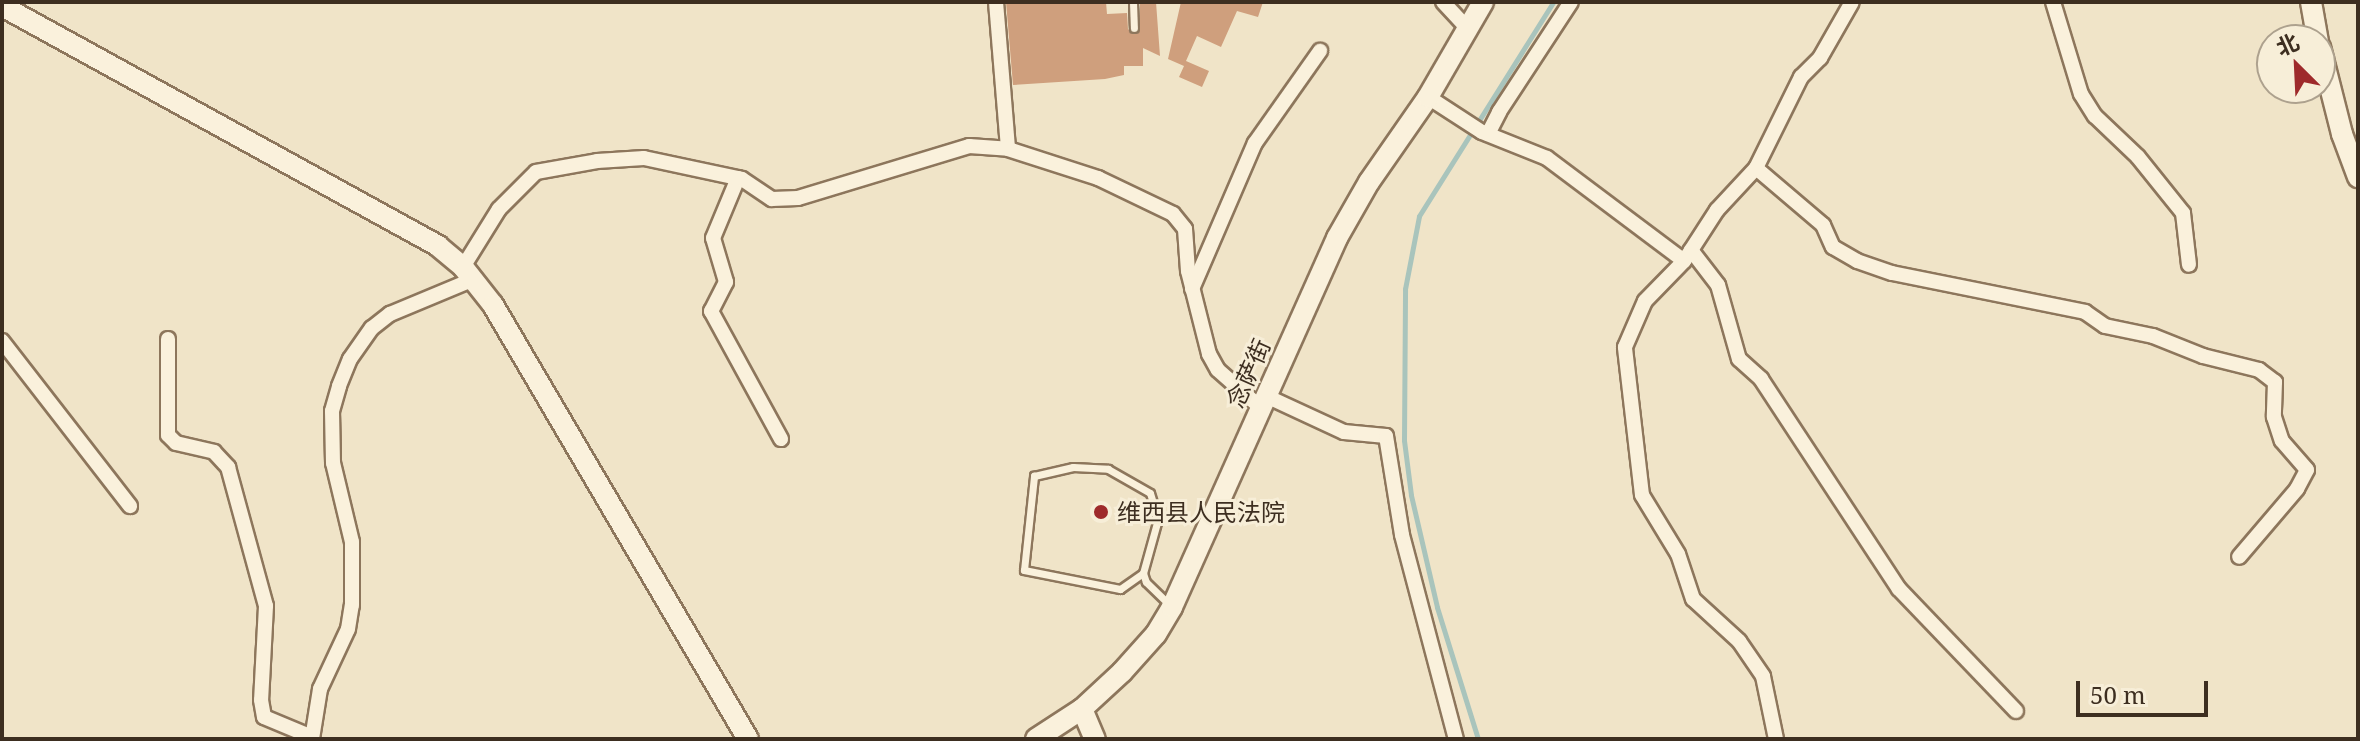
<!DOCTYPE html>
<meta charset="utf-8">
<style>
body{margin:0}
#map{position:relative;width:2360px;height:741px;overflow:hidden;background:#f0e4c8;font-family:"Noto Serif","Noto Sans SC",serif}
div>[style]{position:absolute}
.stream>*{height:5px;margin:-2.5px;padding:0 2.5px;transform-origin:2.5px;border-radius:2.5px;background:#a9c4bc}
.building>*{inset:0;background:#cf9f7d}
.roads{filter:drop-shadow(2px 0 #8d765c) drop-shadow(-2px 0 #8d765c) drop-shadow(0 2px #8d765c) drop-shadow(0 -2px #8d765c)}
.lane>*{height:7px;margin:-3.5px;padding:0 3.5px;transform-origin:3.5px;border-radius:3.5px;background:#faf1dc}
.street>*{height:14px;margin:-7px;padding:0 7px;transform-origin:7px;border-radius:7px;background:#faf1dc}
.secondary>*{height:20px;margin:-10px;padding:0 10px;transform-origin:10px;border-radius:10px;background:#faf1dc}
.dots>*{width:22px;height:22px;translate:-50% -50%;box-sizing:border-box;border:4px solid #f7eed8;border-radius:50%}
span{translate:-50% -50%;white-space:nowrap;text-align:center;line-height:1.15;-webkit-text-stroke:6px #f7eed8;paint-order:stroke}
.street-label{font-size:24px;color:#3d2e20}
.poi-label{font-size:24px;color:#3d2e20}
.left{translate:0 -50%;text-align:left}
.frame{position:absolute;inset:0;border:4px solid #3d2e20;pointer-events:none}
.north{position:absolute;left:2256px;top:24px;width:80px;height:80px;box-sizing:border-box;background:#f7eed8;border:2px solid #ada18e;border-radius:50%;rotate:336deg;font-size:22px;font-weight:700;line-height:32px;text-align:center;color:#3d2e20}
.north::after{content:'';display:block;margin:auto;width:28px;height:36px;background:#9e2a2b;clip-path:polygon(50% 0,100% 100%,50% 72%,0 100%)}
.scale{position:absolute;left:2076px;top:681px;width:132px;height:36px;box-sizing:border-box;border:4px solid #3d2e20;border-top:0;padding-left:10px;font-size:24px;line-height:28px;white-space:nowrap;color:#3d2e20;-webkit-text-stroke:6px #f7eed8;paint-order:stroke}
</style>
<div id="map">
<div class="stream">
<div style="left:1478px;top:739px;width:138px;rotate:-107.3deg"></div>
<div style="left:1437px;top:607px;width:115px;rotate:-103.1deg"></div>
<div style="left:1411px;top:495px;width:55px;rotate:-97.3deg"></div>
<div style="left:1404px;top:440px;width:151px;rotate:-89.6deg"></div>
<div style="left:1405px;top:289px;width:74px;rotate:-79.1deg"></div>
<div style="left:1419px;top:216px;width:252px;rotate:-57.9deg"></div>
</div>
<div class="building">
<div style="clip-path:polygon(1006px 2px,1106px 2px,1107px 14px,1127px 13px,1128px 29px,1133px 34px,1140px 29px,1140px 2px,1156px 2px,1160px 56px,1143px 48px,1143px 66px,1124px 66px,1124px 75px,1105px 79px,1013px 85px)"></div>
<div style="clip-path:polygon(1181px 2px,1263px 2px,1258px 17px,1237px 11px,1221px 47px,1197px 36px,1186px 61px,1209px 71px,1202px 87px,1179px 77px,1184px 66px,1168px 59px)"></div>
</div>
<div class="roads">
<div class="lane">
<div style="left:1133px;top:2px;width:26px;rotate:88deg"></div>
<div style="left:1143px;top:573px;width:28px;rotate:145deg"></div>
<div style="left:1120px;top:589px;width:98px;rotate:-168.8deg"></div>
<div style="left:1024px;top:570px;width:95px;rotate:-83.9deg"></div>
<div style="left:1034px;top:476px;width:40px;rotate:-13deg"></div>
<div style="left:1073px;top:467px;width:35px;rotate:3deg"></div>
<div style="left:1108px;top:469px;width:48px;rotate:29.7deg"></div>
<div style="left:1150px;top:493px;width:27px;rotate:73deg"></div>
<div style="left:1158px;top:519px;width:56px;rotate:105.5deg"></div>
<div style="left:1143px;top:573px;width:9px;rotate:72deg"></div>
<div style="left:1146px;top:582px;width:33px;rotate:44deg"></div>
</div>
<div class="street">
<div style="left:996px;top:2px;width:147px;rotate:85.3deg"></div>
<div style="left:1443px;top:2px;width:34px;rotate:47deg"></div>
<div style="left:2053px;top:2px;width:96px;rotate:73.1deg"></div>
<div style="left:2081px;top:94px;width:26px;rotate:58deg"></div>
<div style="left:2095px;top:116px;width:59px;rotate:43.6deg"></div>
<div style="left:2138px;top:157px;width:72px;rotate:51.2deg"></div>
<div style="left:2183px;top:213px;width:52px;rotate:83.4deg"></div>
<div style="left:1428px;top:97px;width:64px;rotate:32.9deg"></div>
<div style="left:1482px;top:132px;width:70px;rotate:21.8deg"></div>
<div style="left:1547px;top:158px;width:171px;rotate:36.9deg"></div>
<div style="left:1488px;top:134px;width:25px;rotate:-63deg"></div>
<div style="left:1499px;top:112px;width:131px;rotate:-56.8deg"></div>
<div style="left:1756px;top:168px;width:88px;rotate:40.4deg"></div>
<div style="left:1823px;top:225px;width:24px;rotate:66deg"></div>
<div style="left:1833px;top:247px;width:28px;rotate:30deg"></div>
<div style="left:1857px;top:261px;width:37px;rotate:19deg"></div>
<div style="left:1892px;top:273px;width:197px;rotate:11.4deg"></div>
<div style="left:2085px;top:312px;width:24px;rotate:35deg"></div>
<div style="left:2105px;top:326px;width:49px;rotate:11.8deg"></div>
<div style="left:2153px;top:336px;width:54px;rotate:21.8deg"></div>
<div style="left:2203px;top:356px;width:58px;rotate:14deg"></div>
<div style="left:2259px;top:370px;width:20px;rotate:37deg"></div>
<div style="left:2275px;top:382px;width:35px;rotate:92deg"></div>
<div style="left:2274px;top:417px;width:25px;rotate:72deg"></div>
<div style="left:2282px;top:441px;width:38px;rotate:49deg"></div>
<div style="left:2307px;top:470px;width:21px;rotate:118deg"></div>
<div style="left:2297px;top:489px;width:89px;rotate:130.5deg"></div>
<div style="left:738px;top:178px;width:65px;rotate:112.6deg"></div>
<div style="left:713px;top:238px;width:46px;rotate:73.5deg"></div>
<div style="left:726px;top:282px;width:33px;rotate:117deg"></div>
<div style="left:711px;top:311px;width:146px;rotate:61.3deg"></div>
<div style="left:1691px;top:250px;width:44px;rotate:52.4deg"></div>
<div style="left:1718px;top:285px;width:77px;rotate:74.2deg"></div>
<div style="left:1739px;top:359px;width:30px;rotate:42deg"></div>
<div style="left:1761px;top:379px;width:251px;rotate:56.7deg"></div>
<div style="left:1899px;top:589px;width:169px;rotate:46.2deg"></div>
<div style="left:463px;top:267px;width:68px;rotate:-58.2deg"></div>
<div style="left:499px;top:209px;width:52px;rotate:-45deg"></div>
<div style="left:536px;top:172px;width:62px;rotate:-10.2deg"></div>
<div style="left:597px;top:161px;width:47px;rotate:-3.7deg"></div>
<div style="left:644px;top:158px;width:100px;rotate:12.1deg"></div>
<div style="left:742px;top:179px;width:36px;rotate:34deg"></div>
<div style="left:772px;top:199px;width:26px;rotate:-2deg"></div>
<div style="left:798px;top:198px;width:179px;rotate:-16.9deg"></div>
<div style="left:969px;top:146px;width:39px;rotate:4deg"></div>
<div style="left:1008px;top:149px;width:95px;rotate:17.9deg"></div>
<div style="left:1098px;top:178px;width:83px;rotate:25.6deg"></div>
<div style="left:1173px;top:214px;width:19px;rotate:51deg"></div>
<div style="left:1185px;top:229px;width:42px;rotate:85.9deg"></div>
<div style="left:1188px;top:271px;width:86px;rotate:75.8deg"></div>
<div style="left:1209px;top:354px;width:18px;rotate:61deg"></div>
<div style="left:1218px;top:370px;width:57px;rotate:41.5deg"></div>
<div style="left:1192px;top:289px;width:159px;rotate:-66.7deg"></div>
<div style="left:1255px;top:143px;width:113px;rotate:-54.8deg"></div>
<div style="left:168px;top:339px;width:96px;rotate:90deg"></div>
<div style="left:168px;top:435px;width:11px;rotate:45deg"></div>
<div style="left:176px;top:443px;width:39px;rotate:13deg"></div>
<div style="left:214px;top:452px;width:21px;rotate:47deg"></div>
<div style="left:228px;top:467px;width:144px;rotate:74.7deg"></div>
<div style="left:266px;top:606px;width:94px;rotate:93deg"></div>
<div style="left:261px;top:700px;width:17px;rotate:80deg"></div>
<div style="left:264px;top:717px;width:52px;rotate:22.6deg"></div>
<div style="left:2px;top:341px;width:209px;rotate:52.2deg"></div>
<div style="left:1266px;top:396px;width:86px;rotate:24.8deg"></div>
<div style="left:1344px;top:432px;width:42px;rotate:5.4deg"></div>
<div style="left:1386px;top:436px;width:100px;rotate:80.8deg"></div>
<div style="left:1402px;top:535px;width:211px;rotate:75.2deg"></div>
<div style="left:312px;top:739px;width:51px;rotate:-80.9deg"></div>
<div style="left:320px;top:689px;width:66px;rotate:-65deg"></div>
<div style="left:348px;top:629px;width:24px;rotate:-81deg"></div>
<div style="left:352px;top:605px;width:63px;rotate:-90deg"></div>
<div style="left:352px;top:542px;width:81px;rotate:-103.5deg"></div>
<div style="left:333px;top:463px;width:52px;rotate:-91.1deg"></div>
<div style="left:332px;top:411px;width:26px;rotate:-74deg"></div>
<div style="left:339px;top:386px;width:29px;rotate:-68deg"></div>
<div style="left:350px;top:359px;width:38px;rotate:-55deg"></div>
<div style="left:372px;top:328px;width:23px;rotate:-38deg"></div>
<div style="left:390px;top:314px;width:91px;rotate:-22.6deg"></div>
<div style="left:1776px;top:739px;width:64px;rotate:-101.7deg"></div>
<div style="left:1763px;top:676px;width:42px;rotate:-124.4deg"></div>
<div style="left:1739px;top:641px;width:62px;rotate:-137.6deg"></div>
<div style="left:1693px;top:599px;width:47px;rotate:-108.4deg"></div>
<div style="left:1678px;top:554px;width:69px;rotate:-121.4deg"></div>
<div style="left:1642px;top:495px;width:149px;rotate:-96.6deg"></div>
<div style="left:1625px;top:347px;width:50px;rotate:-66.5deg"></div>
<div style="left:1645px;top:301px;width:56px;rotate:-45.7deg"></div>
<div style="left:1684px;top:261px;width:61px;rotate:-57.1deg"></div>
<div style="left:1717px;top:210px;width:57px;rotate:-47.1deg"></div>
<div style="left:1756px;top:168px;width:102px;rotate:-63.7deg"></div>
<div style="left:1801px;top:77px;width:27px;rotate:-45deg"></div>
<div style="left:1820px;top:58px;width:64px;rotate:-60.3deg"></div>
</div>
<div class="secondary">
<div style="left:2311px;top:2px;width:39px;rotate:80deg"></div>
<div style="left:2px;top:6px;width:498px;rotate:28.8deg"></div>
<div style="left:438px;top:246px;width:33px;rotate:40deg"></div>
<div style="left:463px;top:267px;width:48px;rotate:51.7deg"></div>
<div style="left:493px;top:305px;width:503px;rotate:59.56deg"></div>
<div style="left:2320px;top:47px;width:90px;rotate:75.8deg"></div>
<div style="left:2342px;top:134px;width:46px;rotate:69.6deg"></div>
<div style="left:1082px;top:709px;width:33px;rotate:67deg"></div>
<div style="left:1036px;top:739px;width:55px;rotate:-33.1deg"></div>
<div style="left:1082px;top:709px;width:54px;rotate:-42.8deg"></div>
<div style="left:1122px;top:672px;width:51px;rotate:-48.2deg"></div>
<div style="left:1156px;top:634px;width:31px;rotate:-59deg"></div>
<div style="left:1172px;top:607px;width:404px;rotate:-65.9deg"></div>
<div style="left:1337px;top:238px;width:64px;rotate:-60.3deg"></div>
<div style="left:1369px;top:182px;width:103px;rotate:-55.2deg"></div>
<div style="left:1428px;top:97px;width:110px;rotate:-59.9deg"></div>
</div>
</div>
<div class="dots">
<div style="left:1101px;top:512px;background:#9e2a2b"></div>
</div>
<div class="street-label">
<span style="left:1248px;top:373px;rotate:-66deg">念萨街</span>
</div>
<div class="poi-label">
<span class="left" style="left:1117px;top:512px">维西县人民法院</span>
</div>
<div class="frame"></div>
<div class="north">北</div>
<div class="scale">50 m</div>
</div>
